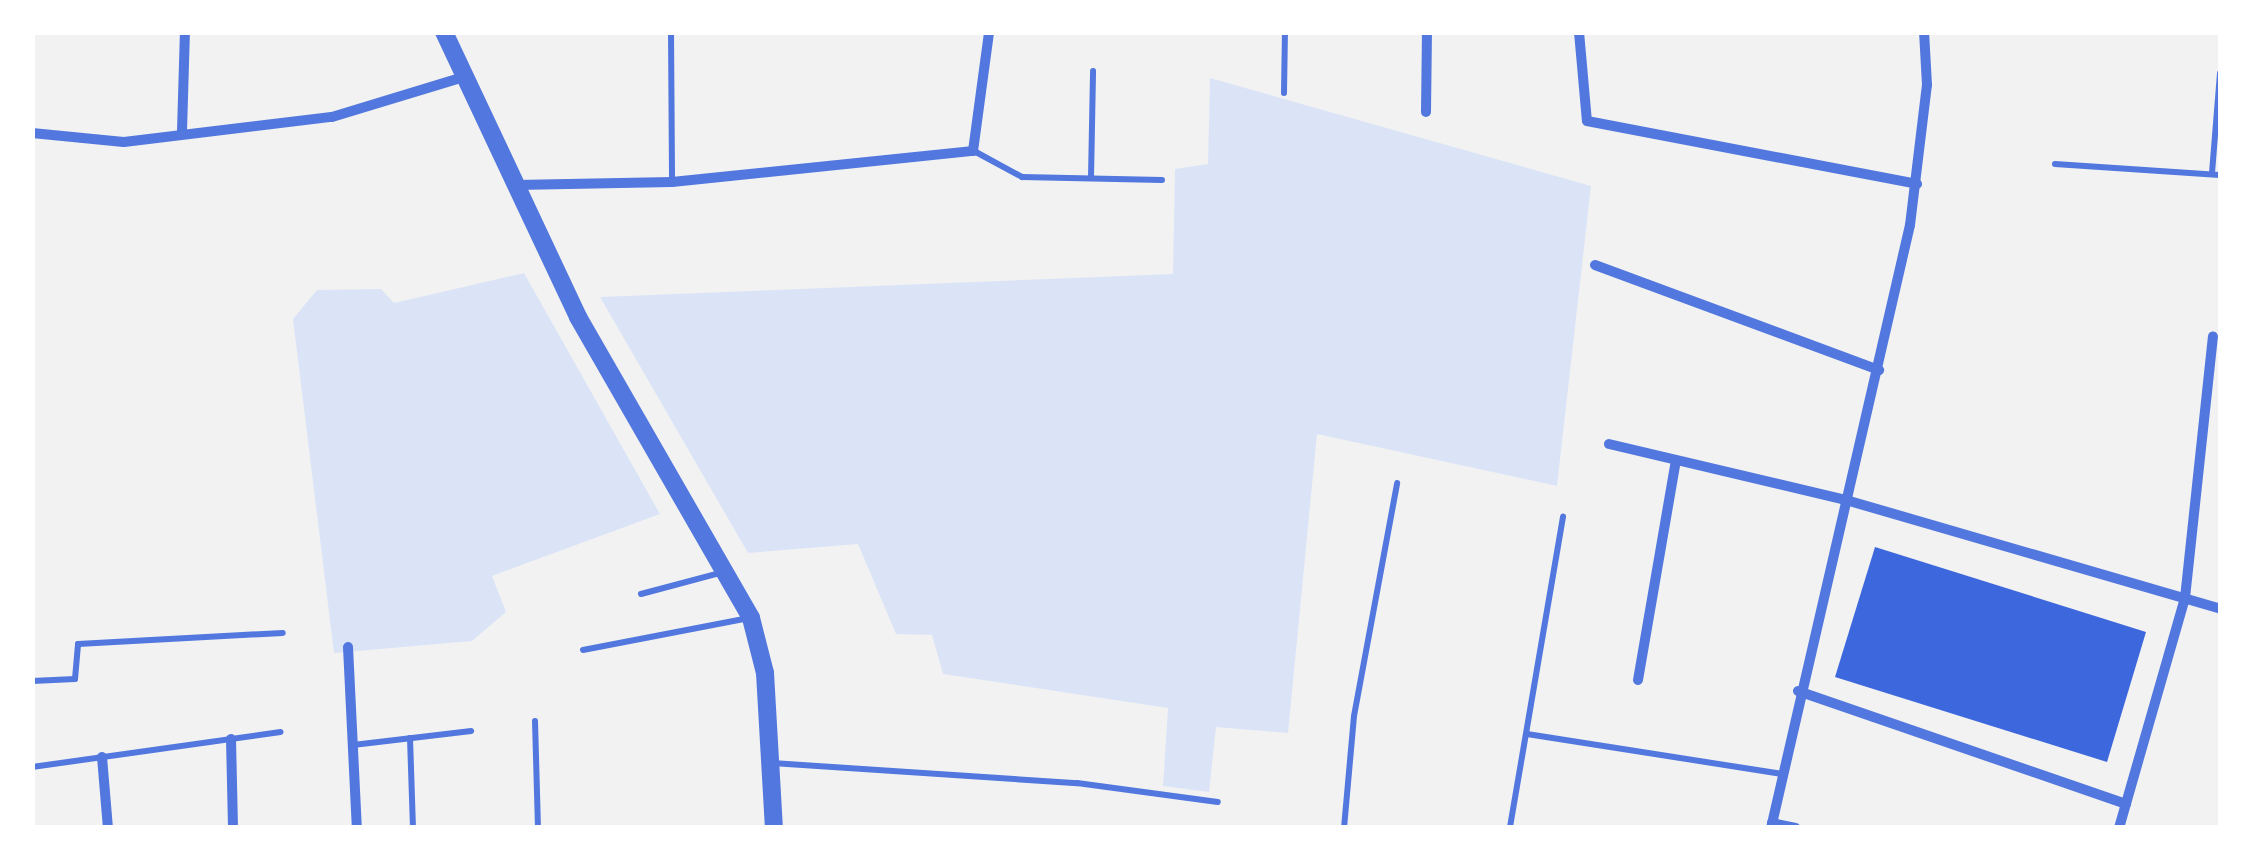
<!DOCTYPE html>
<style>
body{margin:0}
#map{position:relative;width:2253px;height:860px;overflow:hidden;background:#f2f2f2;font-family:Cabin,sans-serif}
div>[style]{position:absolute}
.green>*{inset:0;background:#dbe4f7}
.building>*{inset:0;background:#3d67dc}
.service>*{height:6px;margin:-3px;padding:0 3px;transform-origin:3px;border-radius:3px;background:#5277de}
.minor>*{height:10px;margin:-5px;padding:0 5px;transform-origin:5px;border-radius:5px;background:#5277de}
.tertiary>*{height:18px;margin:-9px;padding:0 9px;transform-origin:9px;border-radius:9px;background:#5277de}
span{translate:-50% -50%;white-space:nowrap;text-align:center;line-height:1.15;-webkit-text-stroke:8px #fff;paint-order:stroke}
.frame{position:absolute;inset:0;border:35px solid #fff;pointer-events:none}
</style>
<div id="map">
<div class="green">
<div style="clip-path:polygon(1210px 78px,1591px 186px,1557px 486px,1317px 434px,1288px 733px,1216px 727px,1209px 792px,1163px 786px,1168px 708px,943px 674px,932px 635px,896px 634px,858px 544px,748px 553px,600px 297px,1173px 274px,1175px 169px,1208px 164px)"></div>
<div style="clip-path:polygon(524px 273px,660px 514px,492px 576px,506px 612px,472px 641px,334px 653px,293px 319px,317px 290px,381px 289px,394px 303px)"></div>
</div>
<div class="building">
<div style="clip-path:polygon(1875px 547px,2146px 632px,2107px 762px,1835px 677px)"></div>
</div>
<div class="service">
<div style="left:671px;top:32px;width:150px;rotate:89.6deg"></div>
<div style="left:1284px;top:93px;width:61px;rotate:-89.1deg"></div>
<div style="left:974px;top:151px;width:55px;rotate:28.4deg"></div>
<div style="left:1022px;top:177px;width:140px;rotate:1.2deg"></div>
<div style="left:2055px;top:164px;width:165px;rotate:3.8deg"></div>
<div style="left:2212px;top:173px;width:100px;rotate:-85.4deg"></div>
<div style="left:1091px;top:178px;width:107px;rotate:-88.9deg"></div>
<div style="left:641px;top:594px;width:82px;rotate:-14.9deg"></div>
<div style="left:583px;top:650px;width:169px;rotate:-10.9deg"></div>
<div style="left:32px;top:681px;width:43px;rotate:-2.7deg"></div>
<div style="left:75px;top:679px;width:35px;rotate:-85deg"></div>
<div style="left:78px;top:644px;width:205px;rotate:-3.1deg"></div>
<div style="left:535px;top:721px;width:107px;rotate:88.4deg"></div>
<div style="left:1527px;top:734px;width:257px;rotate:8.9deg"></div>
<div style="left:410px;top:738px;width:90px;rotate:88.1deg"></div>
<div style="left:353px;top:745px;width:119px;rotate:-6.8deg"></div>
<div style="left:772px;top:763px;width:306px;rotate:3.8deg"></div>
<div style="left:1077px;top:783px;width:142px;rotate:7.7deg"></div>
<div style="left:32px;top:767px;width:251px;rotate:-8deg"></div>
<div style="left:1510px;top:827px;width:315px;rotate:-80.3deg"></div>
<div style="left:1344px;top:828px;width:112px;rotate:-84.9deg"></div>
<div style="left:1354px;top:716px;width:237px;rotate:-79.5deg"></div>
</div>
<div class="minor">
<div style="left:1579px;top:32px;width:89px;rotate:84.9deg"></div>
<div style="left:1587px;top:121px;width:336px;rotate:10.8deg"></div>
<div style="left:1426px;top:112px;width:80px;rotate:-89.3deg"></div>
<div style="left:182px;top:131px;width:99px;rotate:-88.3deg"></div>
<div style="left:32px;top:133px;width:92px;rotate:5.6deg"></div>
<div style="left:124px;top:142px;width:209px;rotate:-6.9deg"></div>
<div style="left:332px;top:117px;width:138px;rotate:-16.9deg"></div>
<div style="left:516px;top:185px;width:156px;rotate:-1.1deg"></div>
<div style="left:672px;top:182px;width:303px;rotate:-5.9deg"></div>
<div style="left:973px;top:151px;width:120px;rotate:-82.3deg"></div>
<div style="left:1595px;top:265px;width:303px;rotate:20.3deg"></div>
<div style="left:1609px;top:444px;width:244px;rotate:13.3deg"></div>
<div style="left:1846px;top:500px;width:390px;rotate:16.2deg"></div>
<div style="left:348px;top:647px;width:181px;rotate:87.2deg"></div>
<div style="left:1638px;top:680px;width:222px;rotate:-80.2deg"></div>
<div style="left:1798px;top:691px;width:347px;rotate:19deg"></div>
<div style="left:231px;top:739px;width:89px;rotate:88.7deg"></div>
<div style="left:102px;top:757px;width:71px;rotate:85.2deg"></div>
<div style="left:1772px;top:823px;width:24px;rotate:12deg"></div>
<div style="left:1771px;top:828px;width:619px;rotate:-77.02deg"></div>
<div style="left:1910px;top:225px;width:141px;rotate:-83.1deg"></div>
<div style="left:1927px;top:85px;width:53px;rotate:-93.2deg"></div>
<div style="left:2119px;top:828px;width:239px;rotate:-74deg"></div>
<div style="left:2185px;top:598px;width:263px;rotate:-83.9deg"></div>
</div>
<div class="tertiary">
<div style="left:444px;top:32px;width:315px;rotate:64.8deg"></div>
<div style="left:578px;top:317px;width:347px;rotate:60.1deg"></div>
<div style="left:751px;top:618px;width:57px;rotate:75.7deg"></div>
<div style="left:765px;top:673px;width:155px;rotate:86.7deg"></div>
</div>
<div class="frame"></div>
</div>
